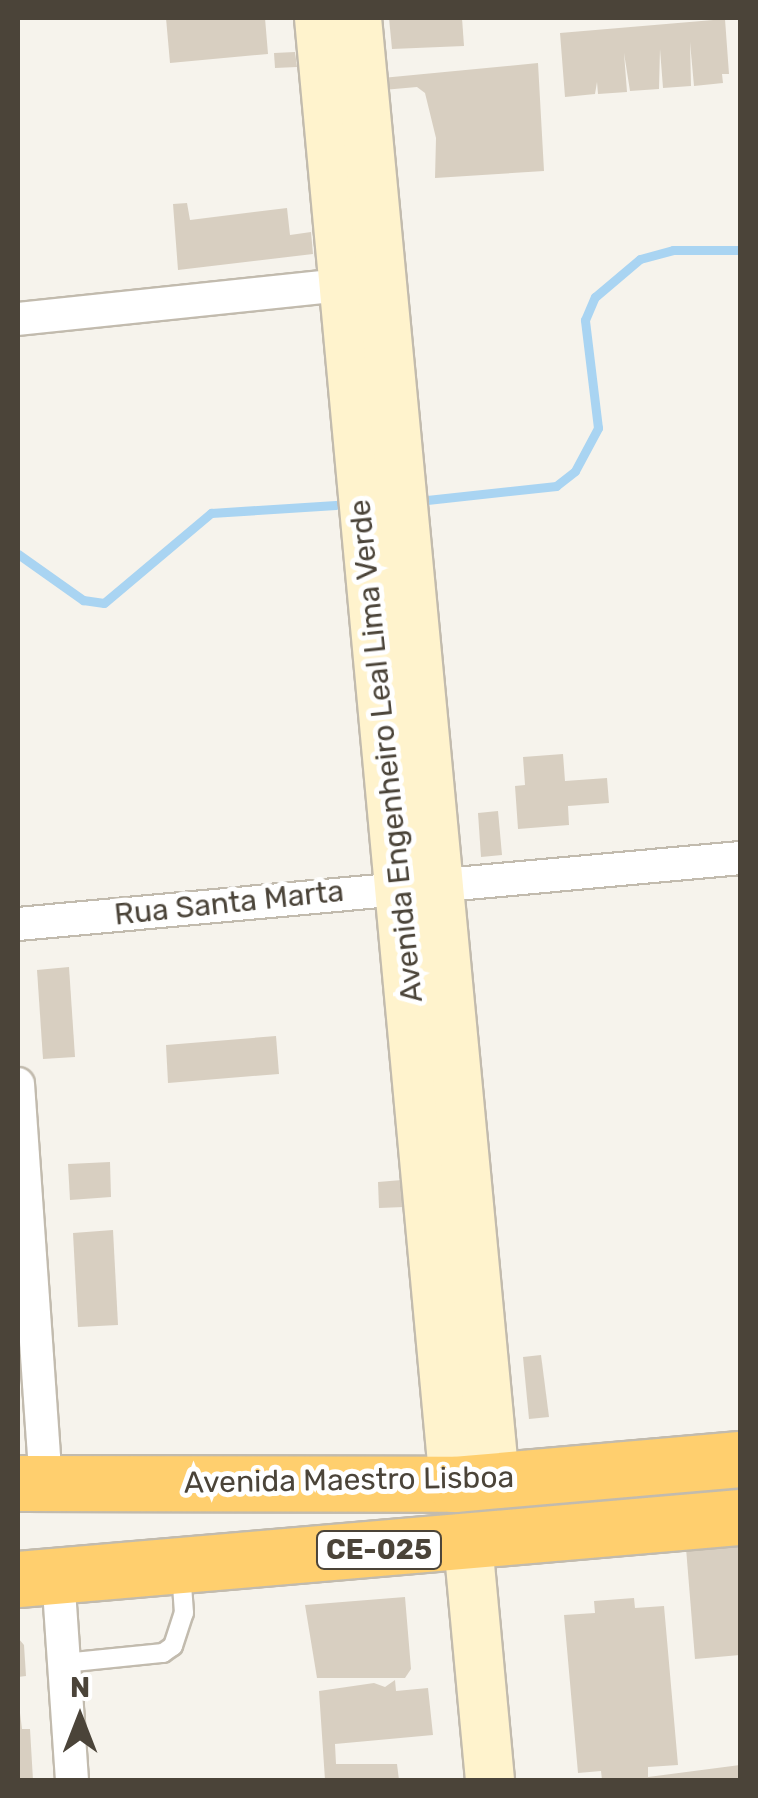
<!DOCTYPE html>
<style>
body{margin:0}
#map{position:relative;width:758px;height:1798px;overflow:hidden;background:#f6f3ec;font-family:Rubik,sans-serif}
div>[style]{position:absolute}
.stream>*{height:9px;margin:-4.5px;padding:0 4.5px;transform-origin:4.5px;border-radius:4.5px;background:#a9d4f2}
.building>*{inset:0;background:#d8cfc1}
.roads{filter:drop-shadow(2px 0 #c2bbae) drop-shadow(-2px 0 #c2bbae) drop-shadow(0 2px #c2bbae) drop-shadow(0 -2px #c2bbae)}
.lane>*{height:18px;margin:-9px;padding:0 9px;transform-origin:9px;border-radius:9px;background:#fff}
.street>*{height:32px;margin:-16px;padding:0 16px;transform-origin:16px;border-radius:16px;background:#fff}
.secondary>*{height:48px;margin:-24px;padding:0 24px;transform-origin:24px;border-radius:24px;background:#fff3cd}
.highway>*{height:55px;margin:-27.5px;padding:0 27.5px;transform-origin:27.5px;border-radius:27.5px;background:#ffcf6e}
span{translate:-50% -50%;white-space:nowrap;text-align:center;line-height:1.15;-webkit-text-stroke:10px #fff;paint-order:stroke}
.shield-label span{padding:2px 8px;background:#fff;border:2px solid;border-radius:8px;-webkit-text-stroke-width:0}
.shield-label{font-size:28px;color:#4b4439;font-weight:700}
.street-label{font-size:30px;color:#4b4439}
.frame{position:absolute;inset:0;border:20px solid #4b4439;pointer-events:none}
.north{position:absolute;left:30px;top:1668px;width:100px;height:100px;-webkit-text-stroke:8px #fff;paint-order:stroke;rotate:0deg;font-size:28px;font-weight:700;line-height:40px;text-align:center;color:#4b4439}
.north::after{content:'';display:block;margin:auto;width:35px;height:45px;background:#4b4439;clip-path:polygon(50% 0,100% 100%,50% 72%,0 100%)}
</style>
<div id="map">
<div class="stream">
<div style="left:427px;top:500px;width:130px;rotate:-6.2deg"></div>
<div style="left:556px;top:486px;width:24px;rotate:-38deg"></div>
<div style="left:575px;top:471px;width:49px;rotate:-61.9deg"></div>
<div style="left:598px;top:428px;width:109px;rotate:-96.9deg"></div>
<div style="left:585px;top:320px;width:25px;rotate:-67deg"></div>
<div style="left:595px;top:297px;width:59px;rotate:-40.2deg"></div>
<div style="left:640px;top:259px;width:34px;rotate:-15deg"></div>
<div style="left:673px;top:250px;width:67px"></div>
<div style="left:18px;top:554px;width:80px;rotate:35.3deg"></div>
<div style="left:83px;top:600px;width:21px;rotate:8deg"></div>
<div style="left:104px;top:603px;width:140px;rotate:-40.1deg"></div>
<div style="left:211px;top:513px;width:125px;rotate:-3.7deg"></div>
</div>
<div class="building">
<div style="clip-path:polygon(166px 18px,265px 18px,268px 54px,170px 63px)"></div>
<div style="clip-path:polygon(389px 18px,462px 18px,464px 46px,392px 49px)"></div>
<div style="clip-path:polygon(725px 19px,729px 74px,722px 74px,723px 83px,694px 86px,690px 42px,691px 86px,663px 88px,660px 49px,659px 89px,630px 91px,624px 53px,627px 92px,598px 94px,597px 82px,595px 94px,565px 97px,560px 33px)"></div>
<div style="clip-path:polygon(295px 52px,297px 67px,275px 68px,274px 53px)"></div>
<div style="clip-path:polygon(538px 63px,544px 171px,435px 178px,436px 138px,425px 93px,417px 87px,383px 90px,382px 78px)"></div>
<div style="clip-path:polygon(187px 203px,190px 220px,287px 208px,290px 235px,311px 232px,313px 254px,178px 270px,173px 204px)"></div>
<div style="clip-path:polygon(563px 754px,565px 781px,607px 778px,609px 803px,568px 806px,569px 825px,518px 829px,515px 786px,525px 785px,523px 757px)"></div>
<div style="clip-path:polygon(498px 811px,502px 855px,481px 857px,478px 813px)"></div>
<div style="clip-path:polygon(69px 967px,75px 1057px,43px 1059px,37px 970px)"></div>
<div style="clip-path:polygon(276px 1036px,279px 1074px,168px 1083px,166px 1045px)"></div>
<div style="clip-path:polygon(110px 1162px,111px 1197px,70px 1200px,68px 1164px)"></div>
<div style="clip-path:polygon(402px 1180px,404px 1207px,379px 1208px,378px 1182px)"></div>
<div style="clip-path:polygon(113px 1230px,118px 1325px,78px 1327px,73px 1233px)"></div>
<div style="clip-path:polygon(541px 1355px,549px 1417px,529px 1419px,523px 1357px)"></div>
<div style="clip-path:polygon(740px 1544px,740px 1655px,695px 1659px,686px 1548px)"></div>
<div style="clip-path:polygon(405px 1597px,411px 1669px,405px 1678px,317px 1678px,305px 1605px)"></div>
<div style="clip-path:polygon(634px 1598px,635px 1608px,664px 1606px,678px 1765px,648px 1767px,648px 1777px,740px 1765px,740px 1780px,602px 1780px,601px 1771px,578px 1773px,564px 1615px,595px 1613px,594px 1601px)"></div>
<div style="clip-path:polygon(18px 1638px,24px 1645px,26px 1676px,18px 1677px)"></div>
<div style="clip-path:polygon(395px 1680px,396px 1691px,428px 1688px,433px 1735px,335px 1744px,336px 1764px,397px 1764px,399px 1780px,325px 1780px,319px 1691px,374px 1683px,385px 1687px)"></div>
<div style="clip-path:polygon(18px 1697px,22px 1729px,30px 1729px,33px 1780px,18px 1780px)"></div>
</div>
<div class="roads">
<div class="lane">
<div style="left:64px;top:1663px;width:100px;rotate:-5.8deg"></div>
<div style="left:163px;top:1653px;width:12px;rotate:-35deg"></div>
<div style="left:173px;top:1646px;width:35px;rotate:-72deg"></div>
<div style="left:184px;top:1613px;width:42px;rotate:-94.1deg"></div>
</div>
<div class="street">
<div style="left:18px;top:319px;width:345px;rotate:-6deg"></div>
<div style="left:18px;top:924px;width:725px;rotate:-5.22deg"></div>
<div style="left:18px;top:1084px;width:399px;rotate:86deg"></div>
<div style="left:58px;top:1575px;width:205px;rotate:86.1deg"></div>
</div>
<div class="secondary">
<div style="left:319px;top:18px;width:1472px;rotate:84.74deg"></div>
<div style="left:357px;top:18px;width:1469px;rotate:84.61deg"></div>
<div style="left:468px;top:1543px;width:238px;rotate:84.7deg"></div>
</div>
<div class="highway">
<div style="left:18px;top:1483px;width:436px;rotate:0.1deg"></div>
<div style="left:454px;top:1484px;width:287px;rotate:-5deg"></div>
<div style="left:18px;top:1579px;width:725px;rotate:-4.91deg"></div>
</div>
</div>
<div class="shield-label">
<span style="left:379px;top:1550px">CE-025</span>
</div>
<div class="street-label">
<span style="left:386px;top:751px;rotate:-96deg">Avenida Engenheiro Leal Lima Verde</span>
<span style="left:229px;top:903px;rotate:-6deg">Rua Santa Marta</span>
<span style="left:349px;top:1480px;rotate:-1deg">Avenida Maestro Lisboa</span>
</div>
<div class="frame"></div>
<div class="north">N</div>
</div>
